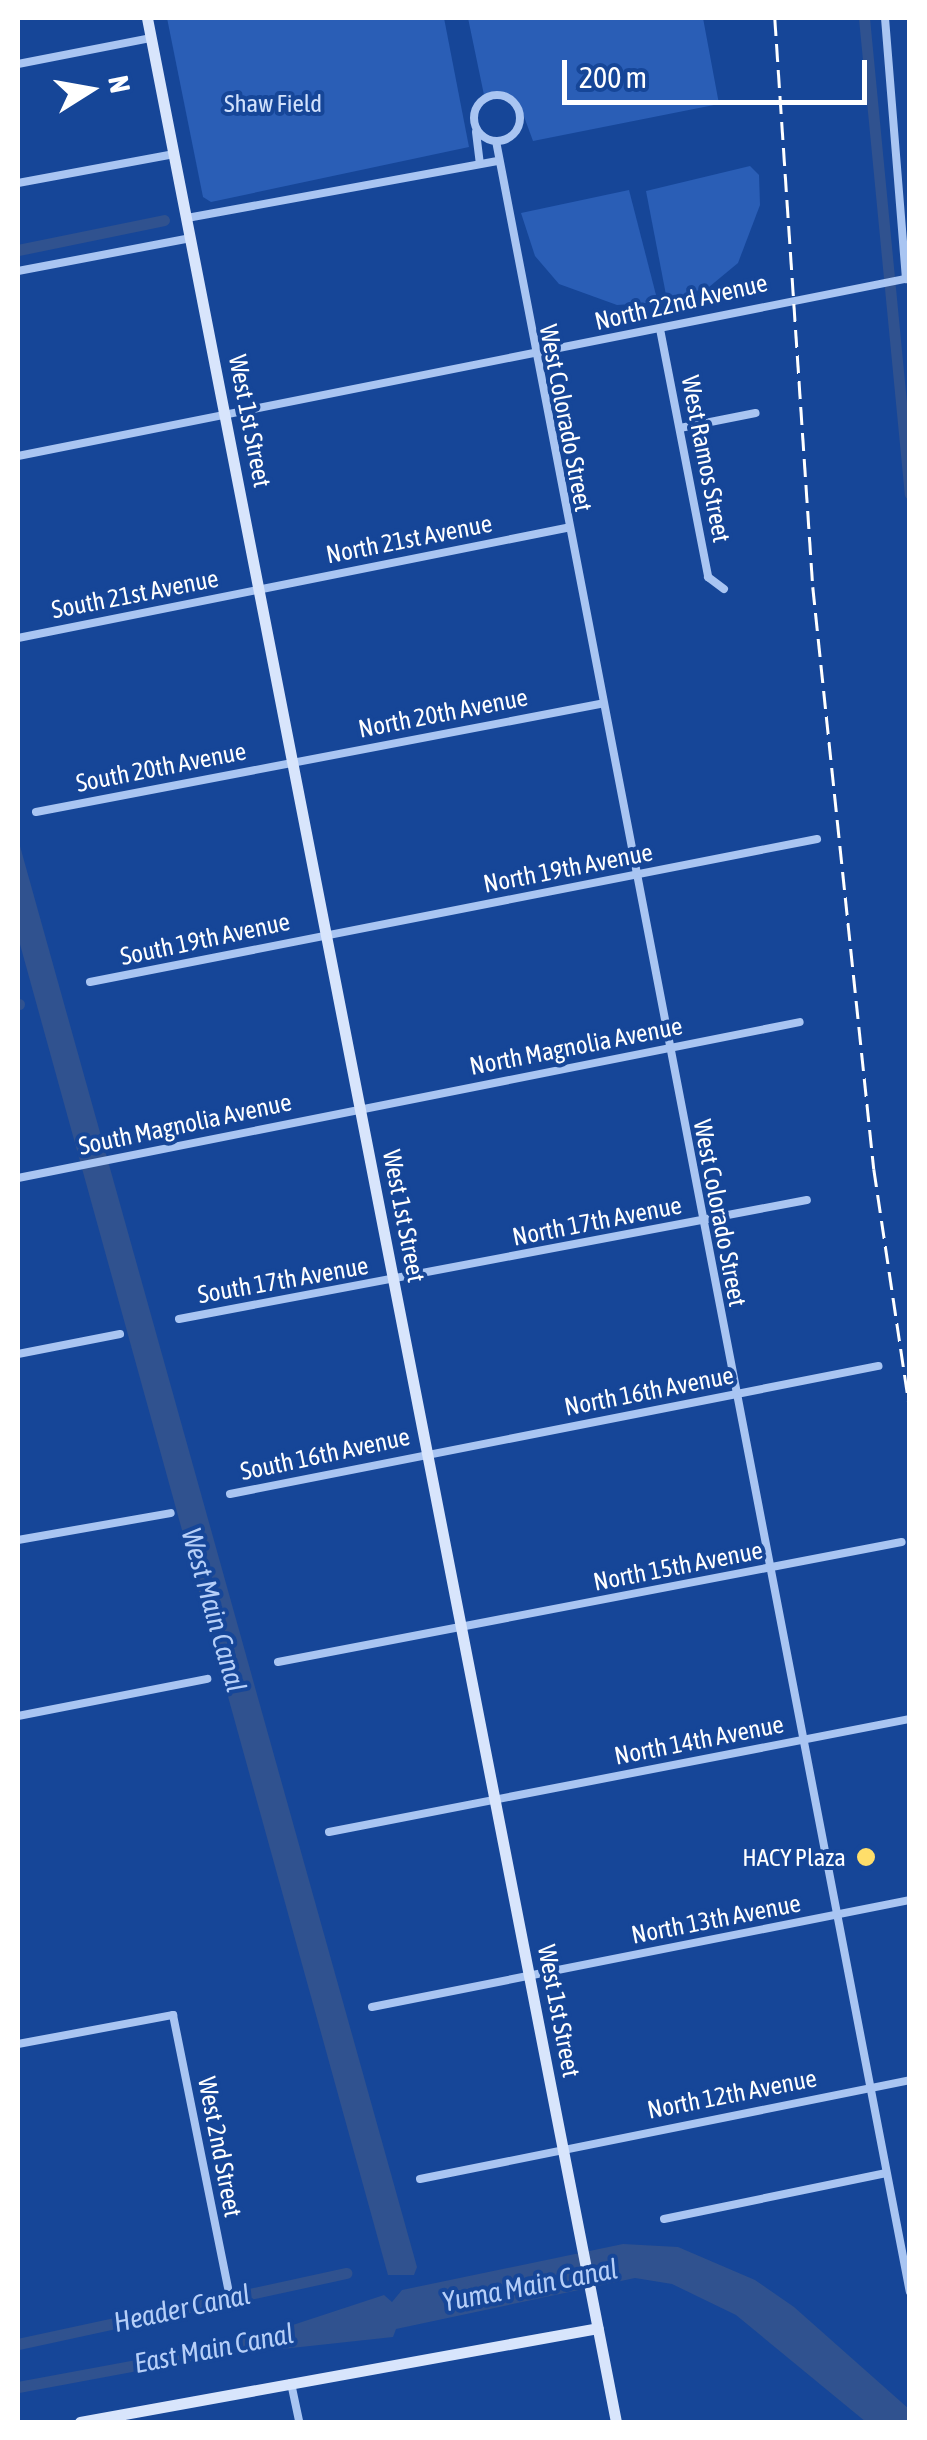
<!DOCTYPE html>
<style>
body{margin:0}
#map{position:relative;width:927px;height:2440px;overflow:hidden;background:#164698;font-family:"Asap Condensed",sans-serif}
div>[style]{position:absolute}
.green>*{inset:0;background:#2a5eb6}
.water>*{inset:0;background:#30528f}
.canal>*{height:11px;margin:-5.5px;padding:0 5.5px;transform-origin:5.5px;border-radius:5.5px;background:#30528f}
.street>*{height:8px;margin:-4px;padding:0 4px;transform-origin:4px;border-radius:4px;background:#a9c5f2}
.street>.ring{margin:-4px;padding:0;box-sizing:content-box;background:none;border:8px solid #a9c5f2;border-radius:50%}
.secondary>*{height:11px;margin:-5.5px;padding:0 5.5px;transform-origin:5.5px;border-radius:5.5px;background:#d8e5fc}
.rail>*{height:2.5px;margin-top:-1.25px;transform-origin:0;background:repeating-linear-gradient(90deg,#fff 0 18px,transparent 0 26px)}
.dots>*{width:28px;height:28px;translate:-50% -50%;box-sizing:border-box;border:5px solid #164698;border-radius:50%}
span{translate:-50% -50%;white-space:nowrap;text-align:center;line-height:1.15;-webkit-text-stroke:8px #164698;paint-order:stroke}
.park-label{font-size:25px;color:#d1e1fc}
.street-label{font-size:25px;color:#fff}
.poi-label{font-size:25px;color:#fff}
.right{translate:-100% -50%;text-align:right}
.water-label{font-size:28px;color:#b6cff8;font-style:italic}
.frame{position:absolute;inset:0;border:20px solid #fff;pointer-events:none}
.north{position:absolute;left:40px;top:40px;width:100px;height:100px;-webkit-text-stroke:8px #164698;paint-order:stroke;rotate:79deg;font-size:28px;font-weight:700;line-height:40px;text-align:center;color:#fff}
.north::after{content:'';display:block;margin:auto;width:35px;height:45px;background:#fff;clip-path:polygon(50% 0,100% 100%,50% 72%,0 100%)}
.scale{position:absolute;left:562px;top:60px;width:305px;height:45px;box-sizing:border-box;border:5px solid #fff;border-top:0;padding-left:12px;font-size:30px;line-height:35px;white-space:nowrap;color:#fff;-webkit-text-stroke:8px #164698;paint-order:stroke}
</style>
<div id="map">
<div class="green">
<div style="clip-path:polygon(167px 18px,444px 18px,469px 147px,211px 202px,203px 197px)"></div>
<div style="clip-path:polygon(468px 18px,703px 18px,719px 104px,533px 141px,519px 103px,505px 92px,484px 95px)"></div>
<div style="clip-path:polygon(750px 166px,759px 175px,760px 205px,738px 263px,709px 287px,667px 300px,646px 191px)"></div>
<div style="clip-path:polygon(629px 190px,656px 295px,647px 303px,617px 305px,559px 284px,535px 256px,521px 213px)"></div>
</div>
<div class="water">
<div style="clip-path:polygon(18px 839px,417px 2267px,414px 2275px,388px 2275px,18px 937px)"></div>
<div style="clip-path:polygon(623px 2244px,678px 2247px,755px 2280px,794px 2307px,909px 2409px,909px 2422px,866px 2422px,736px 2315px,672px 2284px,635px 2278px,396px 2329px,393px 2337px,273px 2350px,251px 2345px,238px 2356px,234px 2335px,250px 2339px,384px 2295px,392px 2302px,402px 2290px)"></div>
</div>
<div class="canal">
<div style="left:864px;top:18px;width:478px;rotate:84.5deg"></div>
<div style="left:18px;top:250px;width:149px;rotate:-11.6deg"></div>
<div style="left:18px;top:1004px;width:1px"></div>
<div style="left:18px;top:2344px;width:336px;rotate:-12.2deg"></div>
<div style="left:18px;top:2387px;width:235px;rotate:-10.5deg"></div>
</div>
<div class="street">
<div style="left:885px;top:18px;width:262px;rotate:85.4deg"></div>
<div style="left:18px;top:64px;width:136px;rotate:-11.1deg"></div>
<div class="ring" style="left:474px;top:95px;width:38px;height:38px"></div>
<div style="left:476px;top:132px;width:32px;rotate:83deg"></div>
<div style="left:496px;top:141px;width:2190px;rotate:79.11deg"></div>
<div style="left:18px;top:183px;width:159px;rotate:-10.5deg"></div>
<div style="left:187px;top:218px;width:317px;rotate:-10.4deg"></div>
<div style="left:18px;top:271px;width:176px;rotate:-10.8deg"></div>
<div style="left:660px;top:329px;width:253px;rotate:79deg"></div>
<div style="left:708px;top:577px;width:20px;rotate:37deg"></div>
<div style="left:680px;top:428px;width:77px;rotate:-11.2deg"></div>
<div style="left:18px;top:456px;width:910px;rotate:-11.29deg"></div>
<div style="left:18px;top:638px;width:559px;rotate:-11.35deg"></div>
<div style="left:36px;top:812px;width:574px;rotate:-10.84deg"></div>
<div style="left:90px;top:982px;width:741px;rotate:-11.13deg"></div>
<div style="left:18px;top:1178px;width:797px;rotate:-11.28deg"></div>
<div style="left:179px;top:1319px;width:639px;rotate:-10.73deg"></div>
<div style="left:18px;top:1354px;width:104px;rotate:-11.1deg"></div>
<div style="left:230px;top:1494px;width:661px;rotate:-11.17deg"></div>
<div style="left:18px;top:1540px;width:155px;rotate:-10deg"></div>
<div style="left:278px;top:1662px;width:635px;rotate:-10.89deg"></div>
<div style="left:18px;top:1716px;width:193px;rotate:-11.1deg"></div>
<div style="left:329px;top:1832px;width:592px;rotate:-11.01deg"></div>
<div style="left:372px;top:2007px;width:549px;rotate:-11.25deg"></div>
<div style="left:18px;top:2044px;width:158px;rotate:-10.6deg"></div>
<div style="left:173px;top:2015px;width:278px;rotate:78.6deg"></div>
<div style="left:420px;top:2179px;width:500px;rotate:-11.4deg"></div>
<div style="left:664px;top:2219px;width:227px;rotate:-11.7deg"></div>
<div style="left:291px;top:2383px;width:40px;rotate:78deg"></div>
</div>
<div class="secondary">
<div style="left:147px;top:18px;width:2449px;rotate:78.96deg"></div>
<div style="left:80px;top:2422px;width:526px;rotate:-10.29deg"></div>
</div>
<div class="rail">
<div style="left:775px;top:18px;width:570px;rotate:86.18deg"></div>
<div style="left:813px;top:587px;width:585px;rotate:84.02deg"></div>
<div style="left:874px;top:1169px;width:244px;rotate:81.5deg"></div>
</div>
<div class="dots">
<div style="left:866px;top:1857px;background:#ffde6a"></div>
</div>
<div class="park-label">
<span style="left:273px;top:103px">Shaw Field</span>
</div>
<div class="street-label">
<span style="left:681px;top:302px;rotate:-13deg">North 22nd Avenue</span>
<span style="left:566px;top:418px;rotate:79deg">West Colorado Street</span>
<span style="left:250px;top:421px;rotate:79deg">West 1st Street</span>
<span style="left:706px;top:459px;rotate:79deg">West Ramos Street</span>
<span style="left:409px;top:539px;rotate:-11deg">North 21st Avenue</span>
<span style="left:135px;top:594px;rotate:-11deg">South 21st Avenue</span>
<span style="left:443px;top:713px;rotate:-11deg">North 20th Avenue</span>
<span style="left:161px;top:767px;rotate:-11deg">South 20th Avenue</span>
<span style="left:568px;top:868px;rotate:-11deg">North 19th Avenue</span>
<span style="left:205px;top:939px;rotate:-12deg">South 19th Avenue</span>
<span style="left:576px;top:1046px;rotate:-11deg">North Magnolia Avenue</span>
<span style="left:185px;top:1124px;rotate:-12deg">South Magnolia Avenue</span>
<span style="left:720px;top:1213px;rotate:79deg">West Colorado Street</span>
<span style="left:404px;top:1216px;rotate:79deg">West 1st Street</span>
<span style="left:597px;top:1221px;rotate:-11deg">North 17th Avenue</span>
<span style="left:283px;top:1280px;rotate:-10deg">South 17th Avenue</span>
<span style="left:649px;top:1391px;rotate:-11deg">North 16th Avenue</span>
<span style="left:325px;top:1454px;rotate:-12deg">South 16th Avenue</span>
<span style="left:678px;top:1566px;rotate:-11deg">North 15th Avenue</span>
<span style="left:699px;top:1740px;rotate:-11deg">North 14th Avenue</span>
<span style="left:716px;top:1919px;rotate:-11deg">North 13th Avenue</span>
<span style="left:559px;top:2011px;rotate:79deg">West 1st Street</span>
<span style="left:732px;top:2094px;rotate:-11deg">North 12th Avenue</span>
<span style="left:220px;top:2147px;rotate:79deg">West 2nd Street</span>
</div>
<div class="poi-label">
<span class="right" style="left:846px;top:1857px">HACY Plaza</span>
</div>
<div class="water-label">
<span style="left:214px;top:1610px;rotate:74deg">West Main Canal</span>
<span style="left:530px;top:2285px;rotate:-11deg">Yuma Main Canal</span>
<span style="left:182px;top:2308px;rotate:-12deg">Header Canal</span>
<span style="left:214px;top:2348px;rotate:-11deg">East Main Canal</span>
</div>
<div class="frame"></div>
<div class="north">N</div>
<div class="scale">200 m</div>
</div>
